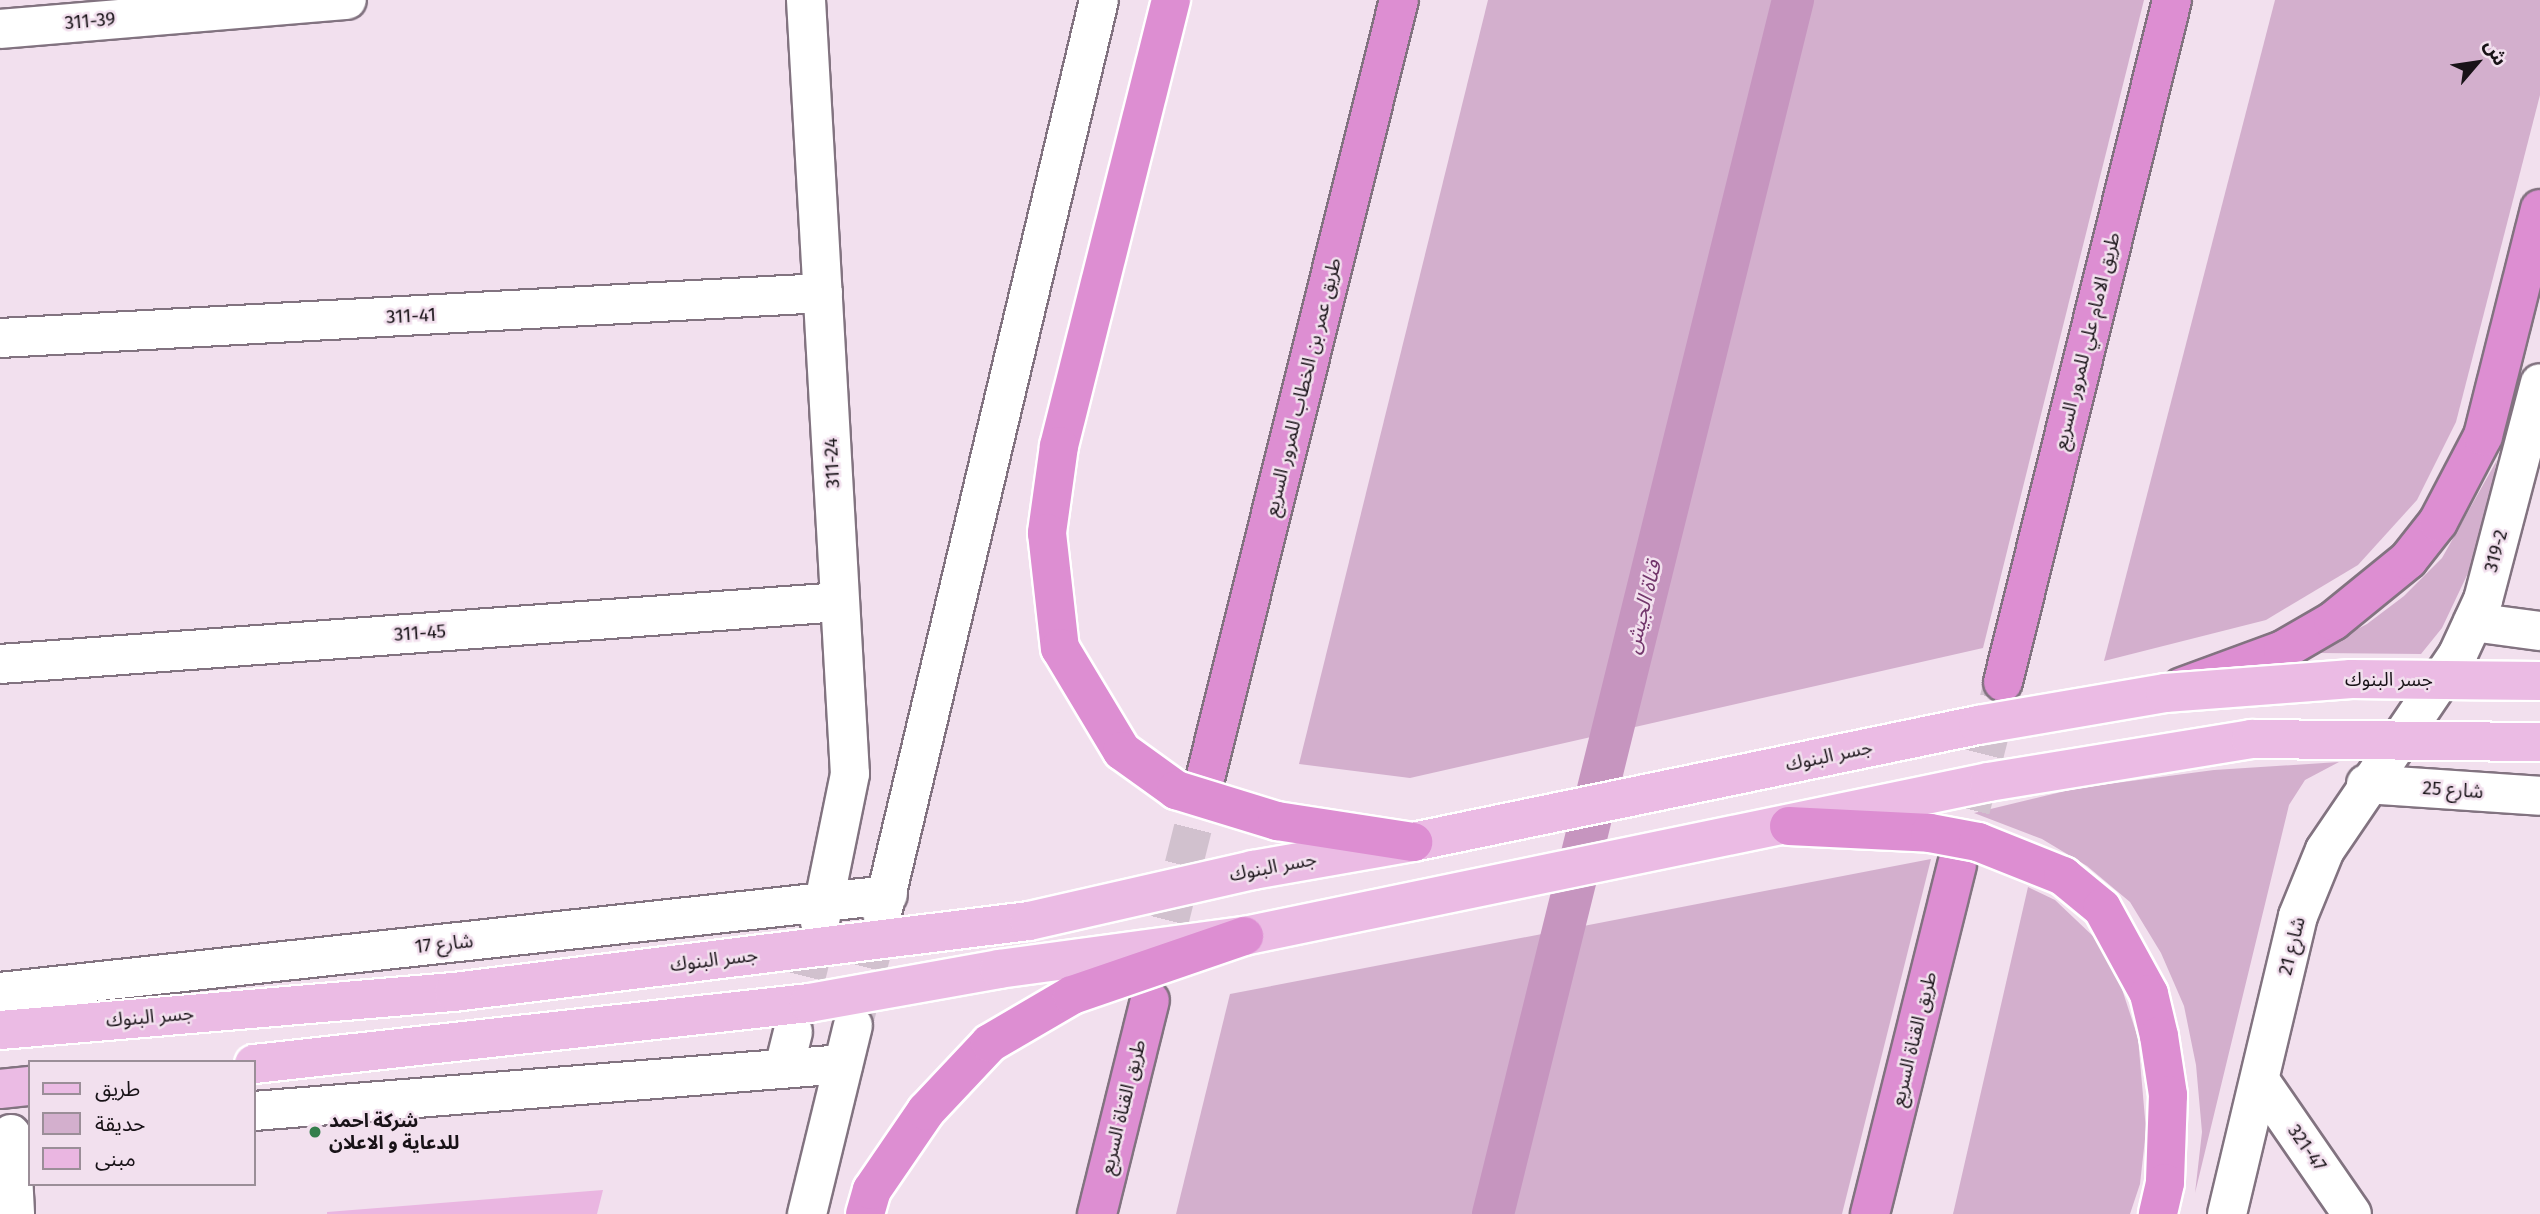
<!DOCTYPE html>
<meta charset="utf-8">
<style>
body{margin:0}
#map{position:relative;width:2540px;height:1214px;overflow:hidden;background:#f2e0ee;font-family:"Fira Sans","Noto Sans Arabic",sans-serif}
div>[style]{position:absolute}
.green>*{inset:0;background:#d3afcd}
.canal>*{height:42px;margin:-21px;padding:0 21px;transform-origin:21px;border-radius:21px;background:#c695bf}
.building>*{inset:0;background:#eab6e1}
.minor-tunnel>*{height:38px;margin-top:-19px;transform-origin:0;background:repeating-linear-gradient(90deg,#d1c1ce 0 38px,transparent 0 57px)}
.highway-tunnel>*{height:38px;margin-top:-19px;transform-origin:0;background:repeating-linear-gradient(90deg,#d1c1ce 0 38px,transparent 0 57px)}
.roads{filter:drop-shadow(2px 0 #827380) drop-shadow(-2px 0 #827380) drop-shadow(0 2px #827380) drop-shadow(0 -2px #827380)}
.minor>*{height:38px;margin:-19px;padding:0 19px;transform-origin:19px;border-radius:19px;background:#fff}
.major>*{height:38px;margin:-19px;padding:0 19px;transform-origin:19px;border-radius:19px;background:#ebbbe4}
.highway>*{height:38px;margin:-19px;padding:0 19px;transform-origin:19px;border-radius:19px;background:#dd8ed2}
.bridges{filter:drop-shadow(2px 0 #fff) drop-shadow(-2px 0 #fff) drop-shadow(0 2px #fff) drop-shadow(0 -2px #fff)}
.major-bridge>*{height:38px;margin:-19px;padding:0 19px;transform-origin:19px;border-radius:19px;background:#ebbbe4}
.highway-bridge>*{height:38px;margin:-19px;padding:0 19px;transform-origin:19px;border-radius:19px;background:#dd8ed2}
.dots>*{width:19px;height:19px;translate:-50% -50%;box-sizing:border-box;border:4px solid #f2e0ee;border-radius:50%}
span{translate:-50% -50%;white-space:nowrap;text-align:center;line-height:1.15;-webkit-text-stroke:5px #f2e0ee;paint-order:stroke}
.street-label{font-size:19px;color:#181217}
.poi-label{font-size:19px;color:#181217;font-weight:700}
.left{translate:0 -50%;text-align:left}
.water-label{font-size:21px;color:#72366b;font-style:italic}
.legend{position:absolute;left:28px;top:1060px;width:228px;height:126px;box-sizing:border-box;background:#f2e0ee;border:2px solid #9b8e98;margin:0;padding:9px 12px;list-style:none;font-size:21px;color:#181217}
.legend li{display:flex;align-items:center;gap:14px;height:35px}
.legend b{width:35px;border:2px solid #9b8e98}
.north{position:absolute;left:2442px;top:28px;width:70px;height:70px;-webkit-text-stroke:5px #f2e0ee;paint-order:stroke;rotate:61deg;font-size:19px;font-weight:700;line-height:28px;text-align:center;color:#181217}
.north::after{content:'';display:block;margin:auto;width:24px;height:32px;background:#181217;clip-path:polygon(50% 0,100% 100%,50% 72%,0 100%)}
</style>
<div id="map">
<div class="green">
<div style="clip-path:polygon(1488px 0,2144px 0,1983px 648px,1410px 778px,1299px 764px)"></div>
<div style="clip-path:polygon(2275px 0,2540px 0,2540px 95px,2456px 422px,2417px 500px,2358px 565px,2266px 620px,2104px 661px)"></div>
<div style="clip-path:polygon(2497px 460px,2478px 552px,2442px 628px,2421px 654px,2320px 653px,2319px 649px,2367px 624px,2404px 596px,2442px 558px)"></div>
<div style="clip-path:polygon(2339px 762px,2305px 780px,2289px 805px,2195px 1193px,2202px 1132px,2196px 1065px,2184px 1006px,2161px 953px,2130px 902px,2087px 866px,2042px 839px,1974px 813px,2078px 788px,2214px 770px)"></div>
<div style="clip-path:polygon(1931px 859px,1842px 1214px,1176px 1214px,1230px 994px)"></div>
<div style="clip-path:polygon(2028px 887px,2055px 900px,2095px 938px,2119px 980px,2138px 1038px,2146px 1130px,2140px 1184px,2130px 1214px,1953px 1214px)"></div>
</div>
<div class="canal">
<div style="left:1493px;top:1214px;width:1251px;rotate:-76.12deg"></div>
</div>
<div class="building">
<div style="clip-path:polygon(603px 1190px,597px 1214px,327px 1214px,327px 1212px)"></div>
</div>
<div class="minor-tunnel">
<div style="left:854px;top:1023px;width:114px;rotate:-75.7deg"></div>
<div style="left:793px;top:1032px;width:113px;rotate:-76.2deg"></div>
</div>
<div class="highway-tunnel">
<div style="left:1957px;top:865px;width:189px;rotate:-75.9deg"></div>
<div style="left:1156px;top:976px;width:207px;rotate:-76deg"></div>
</div>
<div class="roads">
<div class="minor">
<div style="left:806px;top:0;width:775px;rotate:86.75deg"></div>
<div style="left:850px;top:774px;width:151px;rotate:101.5deg"></div>
<div style="left:0;top:29px;width:348px;rotate:-4.8deg"></div>
<div style="left:0;top:338px;width:824px;rotate:-3.13deg"></div>
<div style="left:2473px;top:622px;width:68px;rotate:7.7deg"></div>
<div style="left:0;top:664px;width:842px;rotate:-4.22deg"></div>
<div style="left:2366px;top:784px;width:174px;rotate:3.9deg"></div>
<div style="left:882px;top:913px;width:938px;rotate:-76.63deg"></div>
<div style="left:0;top:992px;width:893px;rotate:-6.23deg"></div>
<div style="left:784px;top:1068px;width:37px;rotate:-76deg"></div>
<div style="left:2261px;top:1082px;width:160px;rotate:55.4deg"></div>
<div style="left:254px;top:1111px;width:591px;rotate:-4.56deg"></div>
<div style="left:11px;top:1134px;width:80px;rotate:87.1deg"></div>
<div style="left:807px;top:1214px;width:194px;rotate:-76.3deg"></div>
<div style="left:2227px;top:1214px;width:306px;rotate:-76.6deg"></div>
<div style="left:2298px;top:916px;width:71px;rotate:-67.8deg"></div>
<div style="left:2325px;top:850px;width:237px;rotate:-55.8deg"></div>
<div style="left:2458px;top:654px;width:60px;rotate:-65.2deg"></div>
<div style="left:2483px;top:600px;width:224px;rotate:-75.3deg"></div>
</div>
<div class="major">
<div style="left:0;top:1089px;width:30px;rotate:-6deg"></div>
</div>
<div class="highway">
<div style="left:2003px;top:682px;width:703px;rotate:-76.08deg"></div>
<div style="left:2182px;top:687px;width:108px;rotate:-20.1deg"></div>
<div style="left:2283px;top:650px;width:58px;rotate:-30.1deg"></div>
<div style="left:2333px;top:621px;width:97px;rotate:-39.1deg"></div>
<div style="left:2408px;top:560px;width:48px;rotate:-51.7deg"></div>
<div style="left:2438px;top:522px;width:97px;rotate:-62.4deg"></div>
<div style="left:2483px;top:436px;width:234px;rotate:-75.9deg"></div>
<div style="left:1206px;top:775px;width:799px;rotate:-76.02deg"></div>
<div style="left:1097px;top:1214px;width:220px;rotate:-76.1deg"></div>
<div style="left:1870px;top:1214px;width:360px;rotate:-76deg"></div>
</div>
</div>
<div class="bridges">
<div class="major-bridge">
<div style="left:0;top:1030px;width:456px;rotate:-4.8deg"></div>
<div style="left:454px;top:992px;width:579px;rotate:-7.04deg"></div>
<div style="left:1029px;top:921px;width:230px;rotate:-12.8deg"></div>
<div style="left:1253px;top:870px;width:162px;rotate:-9.9deg"></div>
<div style="left:1413px;top:842px;width:577px;rotate:-11.7deg"></div>
<div style="left:1978px;top:725px;width:190px;rotate:-9.7deg"></div>
<div style="left:2165px;top:693px;width:187px;rotate:-4.3deg"></div>
<div style="left:2351px;top:679px;width:189px;rotate:0.6deg"></div>
<div style="left:254px;top:1064px;width:558px;rotate:-6.27deg"></div>
<div style="left:809px;top:1003px;width:193px;rotate:-10.1deg"></div>
<div style="left:999px;top:969px;width:247px;rotate:-7.7deg"></div>
<div style="left:1244px;top:936px;width:761px;rotate:-11.68deg"></div>
<div style="left:1989px;top:782px;width:266px;rotate:-9.3deg"></div>
<div style="left:2251px;top:739px;width:289px;rotate:0.6deg"></div>
</div>
<div class="highway-bridge">
<div style="left:1171px;top:0;width:460px;rotate:104.1deg"></div>
<div style="left:1059px;top:446px;width:88px;rotate:97.9deg"></div>
<div style="left:1047px;top:533px;width:116px;rotate:83.6deg"></div>
<div style="left:1060px;top:648px;width:120px;rotate:59deg"></div>
<div style="left:1122px;top:751px;width:67px;rotate:35.8deg"></div>
<div style="left:1176px;top:790px;width:106px;rotate:17.1deg"></div>
<div style="left:1277px;top:821px;width:138px;rotate:8.8deg"></div>
<div style="left:1789px;top:826px;width:141px;rotate:2.8deg"></div>
<div style="left:1930px;top:833px;width:49px;rotate:10.6deg"></div>
<div style="left:1978px;top:842px;width:92px;rotate:21.8deg"></div>
<div style="left:2063px;top:876px;width:50px;rotate:39.4deg"></div>
<div style="left:2102px;top:908px;width:98px;rotate:61.3deg"></div>
<div style="left:2149px;top:994px;width:43px;rotate:76.6deg"></div>
<div style="left:2159px;top:1036px;width:60px;rotate:81.3deg"></div>
<div style="left:2168px;top:1095px;width:88px;rotate:92deg"></div>
<div style="left:2165px;top:1183px;width:32px;rotate:103deg"></div>
<div style="left:865px;top:1214px;width:25px;rotate:-74deg"></div>
<div style="left:872px;top:1190px;width:96px;rotate:-55.6deg"></div>
<div style="left:926px;top:1111px;width:93px;rotate:-46.7deg"></div>
<div style="left:990px;top:1043px;width:95px;rotate:-30.3deg"></div>
<div style="left:1072px;top:995px;width:182px;rotate:-18.9deg"></div>
</div>
</div>
<div class="dots">
<div style="left:315px;top:1132px;background:#347e4c"></div>
</div>
<div class="street-label">
<span style="left:90px;top:21px;rotate:-5deg">311-39</span>
<span style="left:411px;top:316px;rotate:-3deg">311-41</span>
<span style="left:2087px;top:341px;rotate:-76deg">طريق الامام علي للمرور السريع</span>
<span style="left:1303px;top:387px;rotate:-76deg">طريق عمر بن الخطاب للمرور السريع</span>
<span style="left:832px;top:463px;rotate:-93deg">311-24</span>
<span style="left:2496px;top:551px;rotate:-75deg">319-2</span>
<span style="left:420px;top:633px;rotate:-4deg">311-45</span>
<span style="left:2389px;top:680px">جسر البنوك</span>
<span style="left:1829px;top:756px;rotate:-12deg">جسر البنوك</span>
<span style="left:2453px;top:790px;rotate:4deg">شارع 25</span>
<span style="left:1273px;top:867px;rotate:-11deg">جسر البنوك</span>
<span style="left:444px;top:944px;rotate:-6deg">شارع 17</span>
<span style="left:2292px;top:946px;rotate:-76deg">شارع 21</span>
<span style="left:714px;top:960px;rotate:-7deg">جسر البنوك</span>
<span style="left:150px;top:1017px;rotate:-5deg">جسر البنوك</span>
<span style="left:1914px;top:1039px;rotate:-76deg">طريق القناة السريع</span>
<span style="left:1123px;top:1107px;rotate:-76deg">طريق القناة السريع</span>
<span style="left:2307px;top:1148px;rotate:55deg">321-47</span>
</div>
<div class="poi-label">
<span class="left" style="left:329px;top:1132px">شركة احمد<br>للدعاية و الاعلان</span>
</div>
<div class="water-label">
<span style="left:1643px;top:607px;rotate:-76deg">قناة الجيش</span>
</div>
<ul class="legend">
<li><b style="height:9px;background:#ebbbe4"></b>طريق</li>
<li><b style="height:19px;background:#d3afcd"></b>حديقة</li>
<li><b style="height:19px;background:#eab6e1"></b>مبنى</li>
</ul>
<div class="north">ش</div>
</div>
